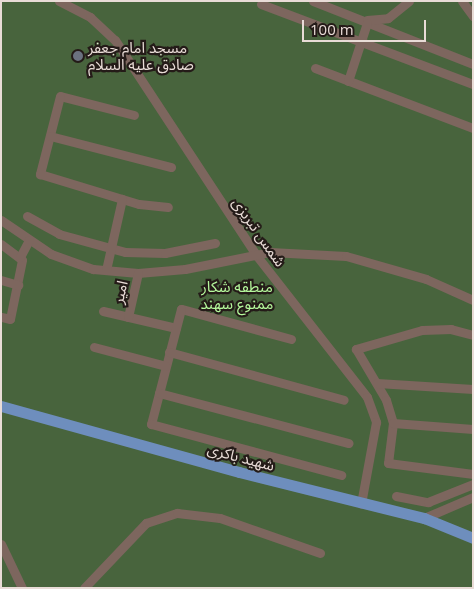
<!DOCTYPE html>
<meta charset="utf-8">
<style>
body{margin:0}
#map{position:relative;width:474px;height:589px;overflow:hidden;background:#453129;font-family:"Open Sans","Noto Sans Arabic",sans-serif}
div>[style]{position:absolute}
.green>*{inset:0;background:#48643d}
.minor>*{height:9px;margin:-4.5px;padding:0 4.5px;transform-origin:4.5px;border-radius:4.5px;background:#7d665e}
.major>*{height:11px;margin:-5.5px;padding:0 5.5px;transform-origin:5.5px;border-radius:5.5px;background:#6e8ebd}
.dots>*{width:14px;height:14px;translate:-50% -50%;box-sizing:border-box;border:2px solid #241b18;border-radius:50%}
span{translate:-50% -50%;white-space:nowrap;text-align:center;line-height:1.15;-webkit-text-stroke:4.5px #241b18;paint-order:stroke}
.poi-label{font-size:15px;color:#e9dcd7}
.left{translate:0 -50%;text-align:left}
.street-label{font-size:15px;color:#e9dcd7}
.park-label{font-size:15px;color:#b5f99c}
.frame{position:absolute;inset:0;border:2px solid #e9dcd7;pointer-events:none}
.scale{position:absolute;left:302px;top:20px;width:124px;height:22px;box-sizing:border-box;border:2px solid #e9dcd7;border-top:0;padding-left:6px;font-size:15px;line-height:18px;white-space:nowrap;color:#e9dcd7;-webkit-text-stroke:4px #241b18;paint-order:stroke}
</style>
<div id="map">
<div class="green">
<div style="clip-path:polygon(1px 1px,473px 1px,473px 588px,1px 588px)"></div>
</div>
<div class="minor">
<div style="left:59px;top:1px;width:35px;rotate:27deg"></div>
<div style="left:90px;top:17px;width:34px;rotate:43deg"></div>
<div style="left:115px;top:40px;width:257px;rotate:56.7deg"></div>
<div style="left:256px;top:255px;width:180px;rotate:52deg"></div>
<div style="left:367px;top:397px;width:27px;rotate:70deg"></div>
<div style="left:376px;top:422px;width:83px;rotate:100.4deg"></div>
<div style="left:313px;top:1px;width:172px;rotate:21.5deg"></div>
<div style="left:462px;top:1px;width:19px;rotate:54deg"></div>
<div style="left:261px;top:4px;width:227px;rotate:20.7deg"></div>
<div style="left:367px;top:20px;width:21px;rotate:-5deg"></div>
<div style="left:388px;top:18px;width:27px;rotate:-39deg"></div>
<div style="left:315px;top:68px;width:169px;rotate:20.8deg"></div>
<div style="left:348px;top:81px;width:61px;rotate:-71.9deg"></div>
<div style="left:134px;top:115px;width:76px;rotate:-165.6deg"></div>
<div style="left:60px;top:96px;width:81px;rotate:104.4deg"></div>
<div style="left:40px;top:174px;width:103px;rotate:16.9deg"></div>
<div style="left:139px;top:204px;width:29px;rotate:6deg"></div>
<div style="left:50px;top:136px;width:125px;rotate:14.4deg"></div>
<div style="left:27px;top:216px;width:37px;rotate:29deg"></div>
<div style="left:59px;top:234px;width:68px;rotate:15.3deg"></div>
<div style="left:125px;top:252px;width:40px;rotate:1.4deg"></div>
<div style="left:165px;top:253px;width:51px;rotate:-11.3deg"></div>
<div style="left:1px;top:220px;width:60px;rotate:34.2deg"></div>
<div style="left:51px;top:254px;width:45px;rotate:19.7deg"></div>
<div style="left:93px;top:269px;width:45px;rotate:5.1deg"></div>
<div style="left:138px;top:273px;width:47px;rotate:-4.9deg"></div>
<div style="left:185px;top:269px;width:87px;rotate:-11.3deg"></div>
<div style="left:270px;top:252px;width:76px;rotate:3deg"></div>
<div style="left:346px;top:256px;width:83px;rotate:16deg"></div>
<div style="left:426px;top:279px;width:51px;rotate:24.1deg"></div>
<div style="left:1px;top:244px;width:26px;rotate:37deg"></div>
<div style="left:22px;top:260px;width:60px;rotate:101.5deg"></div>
<div style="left:10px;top:319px;width:9px;rotate:-167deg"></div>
<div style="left:20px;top:257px;width:19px;rotate:-62deg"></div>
<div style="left:106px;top:270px;width:73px;rotate:-77.3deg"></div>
<div style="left:1px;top:280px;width:18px;rotate:16deg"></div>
<div style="left:103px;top:311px;width:75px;rotate:13.1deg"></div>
<div style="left:128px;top:317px;width:45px;rotate:-77.2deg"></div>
<div style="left:473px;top:335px;width:23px;rotate:-165deg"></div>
<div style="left:451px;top:329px;width:29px;rotate:178deg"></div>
<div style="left:422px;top:330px;width:69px;rotate:163.9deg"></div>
<div style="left:356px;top:349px;width:59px;rotate:59.5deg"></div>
<div style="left:386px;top:400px;width:24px;rotate:73deg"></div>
<div style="left:393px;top:423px;width:40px;rotate:97.1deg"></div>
<div style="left:388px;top:463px;width:86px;rotate:7.4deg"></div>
<div style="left:291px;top:339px;width:114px;rotate:-164.7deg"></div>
<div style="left:181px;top:309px;width:119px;rotate:104.6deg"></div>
<div style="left:151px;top:424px;width:197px;rotate:15deg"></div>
<div style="left:94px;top:347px;width:74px;rotate:14.8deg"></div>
<div style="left:169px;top:352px;width:181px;rotate:15.3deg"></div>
<div style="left:377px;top:383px;width:96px;rotate:3.6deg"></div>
<div style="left:159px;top:393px;width:196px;rotate:14.8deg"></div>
<div style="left:393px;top:423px;width:80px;rotate:4.3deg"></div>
<div style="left:396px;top:496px;width:33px;rotate:11deg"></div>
<div style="left:428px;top:502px;width:48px;rotate:-21.8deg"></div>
<div style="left:424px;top:518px;width:53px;rotate:-23.2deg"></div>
<div style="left:1px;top:544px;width:49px;rotate:64.5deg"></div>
<div style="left:84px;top:588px;width:90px;rotate:-46.4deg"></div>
<div style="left:146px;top:523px;width:33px;rotate:-18deg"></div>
<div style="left:177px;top:513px;width:43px;rotate:6.6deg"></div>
<div style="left:220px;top:518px;width:106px;rotate:19.3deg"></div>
</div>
<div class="major">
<div style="left:1px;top:406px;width:247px;rotate:15.5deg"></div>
<div style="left:239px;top:472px;width:191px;rotate:14deg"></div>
<div style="left:424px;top:518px;width:53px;rotate:22.2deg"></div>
</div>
<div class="dots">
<div style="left:78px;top:56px;background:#6b7280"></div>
</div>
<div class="poi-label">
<span class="left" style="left:88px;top:56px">مسجد امام جعفر<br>صادق علیه السلام</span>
</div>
<div class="street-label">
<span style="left:259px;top:232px;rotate:55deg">شمس تبریزی</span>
<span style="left:120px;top:292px;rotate:-77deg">امیر</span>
<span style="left:241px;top:457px;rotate:15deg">شهید باکری</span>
</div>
<div class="park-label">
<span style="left:237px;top:295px">منطقه شکار<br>ممنوع سهند</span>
</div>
<div class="frame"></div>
<div class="scale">100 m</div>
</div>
